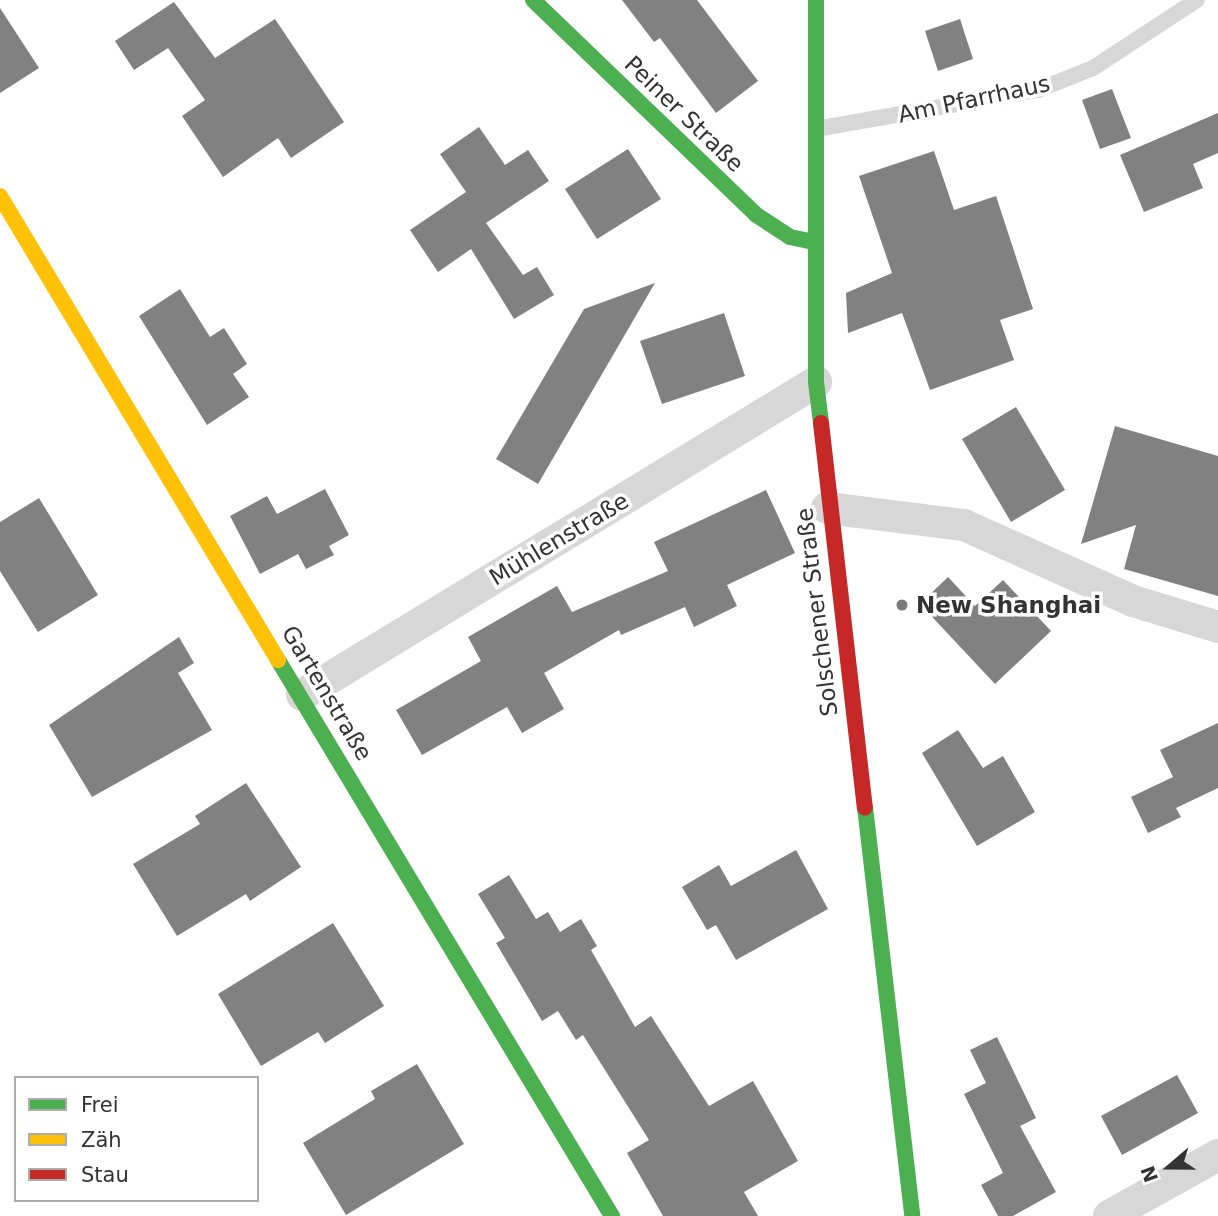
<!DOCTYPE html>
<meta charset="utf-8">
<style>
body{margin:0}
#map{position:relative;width:1218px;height:1216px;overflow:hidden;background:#fff;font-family:"DejaVu Sans",sans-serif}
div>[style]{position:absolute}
.building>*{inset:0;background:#818181}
.lane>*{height:16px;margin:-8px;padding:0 8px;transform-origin:8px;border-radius:8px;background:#d7d7d7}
.street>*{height:32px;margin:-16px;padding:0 16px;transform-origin:16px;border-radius:16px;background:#d7d7d7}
.fast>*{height:16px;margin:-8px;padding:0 8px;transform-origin:8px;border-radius:8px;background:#4caf50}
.slow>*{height:16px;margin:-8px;padding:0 8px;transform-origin:8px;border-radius:8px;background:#ffc107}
.jam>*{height:16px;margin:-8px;padding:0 8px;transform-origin:8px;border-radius:8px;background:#c62828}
.dots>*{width:19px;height:19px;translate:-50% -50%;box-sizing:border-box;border:4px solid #fff;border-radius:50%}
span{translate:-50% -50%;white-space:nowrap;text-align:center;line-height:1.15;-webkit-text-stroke:7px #fff;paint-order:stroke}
.street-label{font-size:23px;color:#333}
.poi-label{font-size:23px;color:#333;font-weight:700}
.left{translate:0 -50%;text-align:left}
.legend{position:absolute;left:14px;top:1076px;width:245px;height:126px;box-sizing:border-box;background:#fff;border:2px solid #adadad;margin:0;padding:9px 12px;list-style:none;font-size:21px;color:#333}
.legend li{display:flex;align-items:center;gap:14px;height:35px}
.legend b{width:35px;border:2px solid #adadad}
.north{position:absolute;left:1134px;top:1132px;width:70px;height:70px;-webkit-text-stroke:5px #fff;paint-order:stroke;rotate:250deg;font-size:19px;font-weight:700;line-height:28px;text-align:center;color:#333}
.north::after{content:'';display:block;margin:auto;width:24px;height:32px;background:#333;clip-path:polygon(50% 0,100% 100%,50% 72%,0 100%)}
</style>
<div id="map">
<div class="building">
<div style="clip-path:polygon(622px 0,697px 0,758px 81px,716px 113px,660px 38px,654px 42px)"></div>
<div style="clip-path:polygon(174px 2px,215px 58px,275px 19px,344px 122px,291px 158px,278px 138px,223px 177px,182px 116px,205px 100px,168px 48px,134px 70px,115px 41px)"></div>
<div style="clip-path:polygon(0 8px,39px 68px,0 93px)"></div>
<div style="clip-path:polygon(960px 19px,973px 59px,938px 71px,925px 31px)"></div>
<div style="clip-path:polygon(1112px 89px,1131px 138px,1100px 149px,1082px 100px)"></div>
<div style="clip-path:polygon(1218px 113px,1218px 153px,1193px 164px,1203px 188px,1144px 212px,1120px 155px)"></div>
<div style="clip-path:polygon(479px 127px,505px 165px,528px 150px,549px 181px,486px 223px,523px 275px,537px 267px,554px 295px,514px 319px,471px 249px,438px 272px,410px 230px,466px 192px,440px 154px)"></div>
<div style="clip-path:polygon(628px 149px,661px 199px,597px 239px,565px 189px)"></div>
<div style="clip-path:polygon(934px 151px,954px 210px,996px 196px,1033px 309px,1000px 320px,1014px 360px,930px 390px,902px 313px,848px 333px,846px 293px,892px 273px,859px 176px)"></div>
<div style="clip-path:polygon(655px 283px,538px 484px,496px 459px,584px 309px)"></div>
<div style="clip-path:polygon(180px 289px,210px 337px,224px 328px,247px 364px,233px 374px,249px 397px,207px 425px,139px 316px)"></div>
<div style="clip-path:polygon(724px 313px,745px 376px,662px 404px,640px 341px)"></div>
<div style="clip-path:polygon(1016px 407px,1065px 490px,1011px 522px,962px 439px)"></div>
<div style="clip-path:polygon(1115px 426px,1218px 456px,1218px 596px,1124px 569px,1136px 525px,1081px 544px)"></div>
<div style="clip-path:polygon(325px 489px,349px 535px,329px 546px,334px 555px,306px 569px,298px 554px,260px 574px,230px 516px,267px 496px,277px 514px)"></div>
<div style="clip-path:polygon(766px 490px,795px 553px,727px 585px,737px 606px,694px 627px,685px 607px,621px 635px,619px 630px,544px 673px,564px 709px,522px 733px,507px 707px,422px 755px,396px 710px,481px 661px,468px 637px,557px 586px,572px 612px,668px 571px,654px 542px)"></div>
<div style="clip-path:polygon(39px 498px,98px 595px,38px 632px,0 571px,0 522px)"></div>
<div style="clip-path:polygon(948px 577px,975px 606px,1003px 580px,1051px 631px,995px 684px,920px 604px)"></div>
<div style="clip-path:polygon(179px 637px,194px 663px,178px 673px,212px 730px,92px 797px,49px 725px)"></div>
<div style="clip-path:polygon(1218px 723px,1218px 788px,1176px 808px,1181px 817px,1148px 833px,1131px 797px,1173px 777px,1160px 750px)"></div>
<div style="clip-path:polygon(958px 730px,983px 768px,1003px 756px,1035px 812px,977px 846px,922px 753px)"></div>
<div style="clip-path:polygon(246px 783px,301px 867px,250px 901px,246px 894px,177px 936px,133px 864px,200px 824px,195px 816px)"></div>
<div style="clip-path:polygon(796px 850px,828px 909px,736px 960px,716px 925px,707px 930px,682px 887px,719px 865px,731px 886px)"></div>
<div style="clip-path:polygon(509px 875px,536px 919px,548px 912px,560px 932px,581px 919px,597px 946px,591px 950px,635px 1027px,651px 1016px,709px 1106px,753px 1081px,798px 1161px,744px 1192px,758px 1216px,663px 1216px,627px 1153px,649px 1140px,583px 1035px,576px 1040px,558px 1011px,542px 1021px,496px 943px,505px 938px,478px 894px)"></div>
<div style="clip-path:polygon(333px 923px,384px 1006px,325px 1043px,318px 1032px,261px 1066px,218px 994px)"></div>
<div style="clip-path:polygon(997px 1037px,1036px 1118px,1020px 1126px,1056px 1192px,1013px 1216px,998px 1216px,981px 1185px,1003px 1173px,964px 1094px,986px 1083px,970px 1050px)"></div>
<div style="clip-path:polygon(417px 1064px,464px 1144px,346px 1215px,303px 1143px,375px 1099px,371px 1091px)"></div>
<div style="clip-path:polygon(1177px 1075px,1198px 1113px,1122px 1155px,1101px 1116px)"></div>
</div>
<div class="lane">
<div style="left:816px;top:129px;width:225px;rotate:-10deg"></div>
<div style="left:1038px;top:90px;width:59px;rotate:-21.8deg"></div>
<div style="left:1093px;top:68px;width:124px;rotate:-33.2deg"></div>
</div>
<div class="street">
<div style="left:827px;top:508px;width:138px;rotate:7.1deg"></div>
<div style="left:964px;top:525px;width:185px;rotate:24.2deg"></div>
<div style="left:1133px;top:601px;width:89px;rotate:17deg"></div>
<div style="left:302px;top:695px;width:602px;rotate:-31.34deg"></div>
<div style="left:1109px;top:1216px;width:125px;rotate:-29.2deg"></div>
</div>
<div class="fast">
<div style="left:533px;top:0;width:308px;rotate:43.9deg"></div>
<div style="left:755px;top:214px;width:42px;rotate:33.3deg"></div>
<div style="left:790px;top:237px;width:25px;rotate:12deg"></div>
<div style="left:816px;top:0;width:382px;rotate:90deg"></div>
<div style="left:816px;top:382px;width:41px;rotate:83deg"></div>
<div style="left:278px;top:660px;width:649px;rotate:59.01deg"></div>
<div style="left:865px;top:807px;width:412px;rotate:83.4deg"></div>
</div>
<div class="slow">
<div style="left:0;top:196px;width:541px;rotate:59.07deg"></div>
</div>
<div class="jam">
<div style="left:821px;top:423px;width:387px;rotate:83.5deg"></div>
</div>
<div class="dots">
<div style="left:902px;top:605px;background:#7a7a7a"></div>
</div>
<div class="street-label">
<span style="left:974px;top:99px;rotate:-12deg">Am Pfarrhaus</span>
<span style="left:684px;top:114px;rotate:44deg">Peiner Straße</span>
<span style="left:559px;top:539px;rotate:-31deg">Mühlenstraße</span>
<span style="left:817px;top:612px;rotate:-97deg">Solschener Straße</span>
<span style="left:327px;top:693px;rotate:59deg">Gartenstraße</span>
</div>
<div class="poi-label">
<span class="left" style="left:916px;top:605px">New Shanghai</span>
</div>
<ul class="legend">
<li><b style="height:9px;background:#4caf50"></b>Frei</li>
<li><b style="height:9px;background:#ffc107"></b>Zäh</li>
<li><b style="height:9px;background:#c62828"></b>Stau</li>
</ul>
<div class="north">N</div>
</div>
